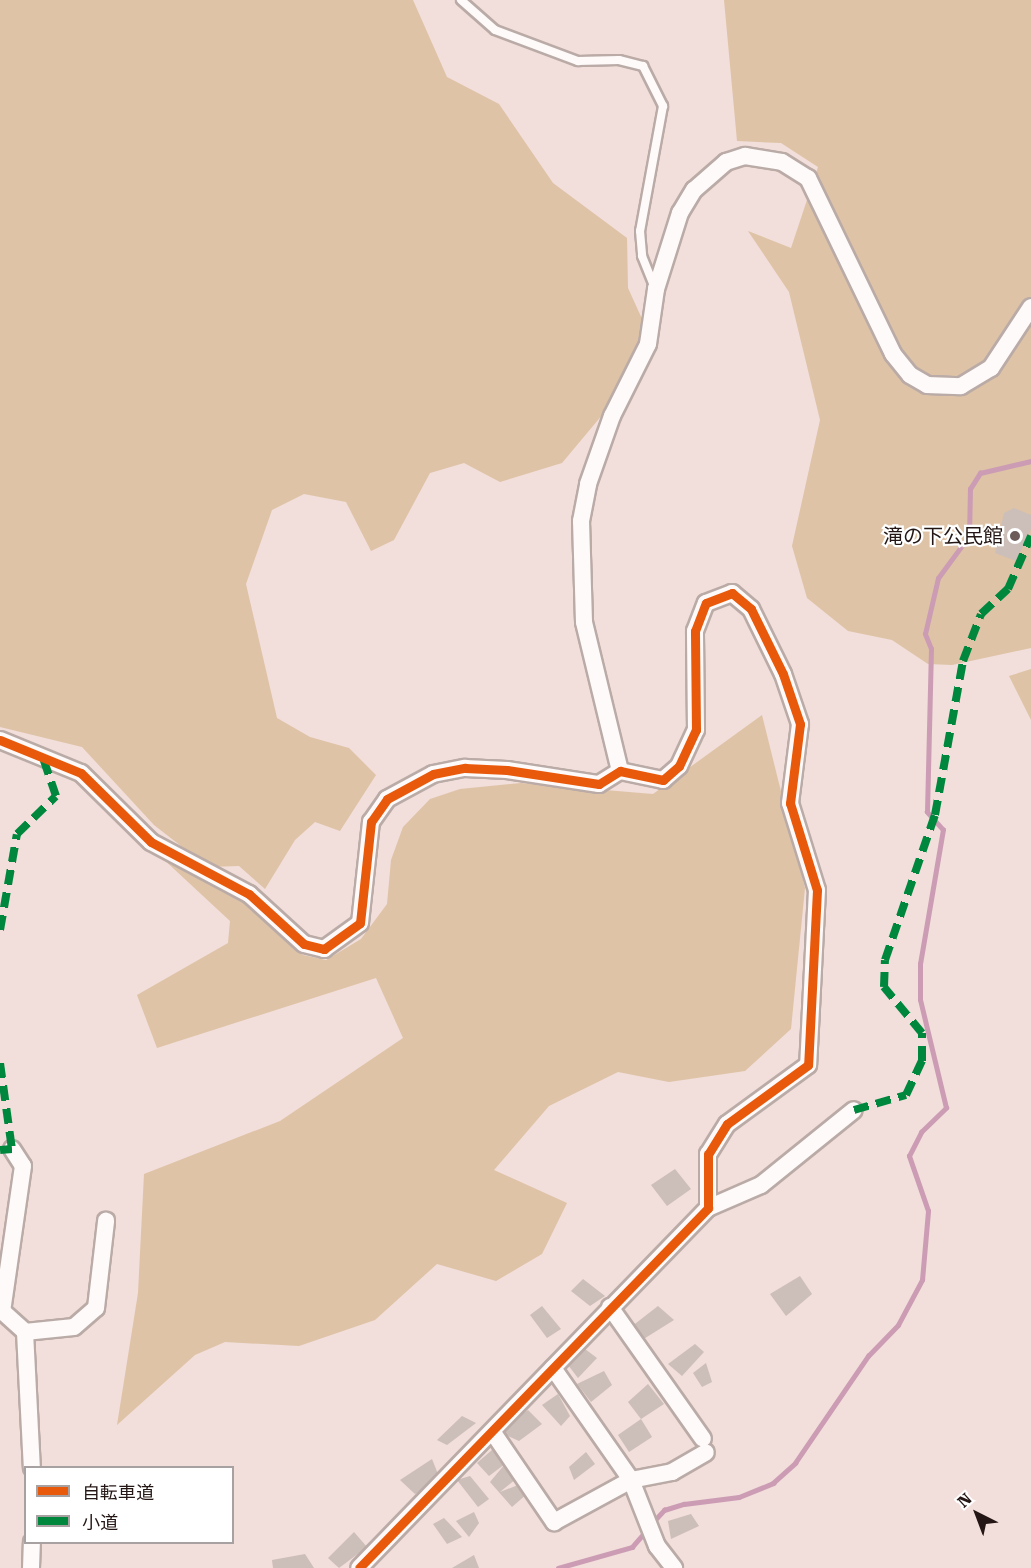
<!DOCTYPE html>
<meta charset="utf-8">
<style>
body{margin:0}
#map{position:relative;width:1031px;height:1568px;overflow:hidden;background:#f2deda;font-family:"Roboto Serif","Noto Sans JP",serif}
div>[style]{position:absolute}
.green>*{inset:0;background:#dec3a6}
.stream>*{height:4.5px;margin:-2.25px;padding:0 2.25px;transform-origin:2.25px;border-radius:2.25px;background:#cb9cb4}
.building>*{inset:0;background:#ccbeb8}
.roads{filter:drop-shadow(2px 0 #baaba7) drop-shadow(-2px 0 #baaba7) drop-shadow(0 2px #baaba7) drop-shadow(0 -2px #baaba7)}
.lane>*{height:8px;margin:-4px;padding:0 4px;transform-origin:4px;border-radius:4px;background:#fdfaf9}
.street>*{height:16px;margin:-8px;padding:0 8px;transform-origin:8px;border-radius:8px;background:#fdfaf9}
.quiet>*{height:8px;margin-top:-4px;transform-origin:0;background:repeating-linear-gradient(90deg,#00873e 0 15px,transparent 0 23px)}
.cycleway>*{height:9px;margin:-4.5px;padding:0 4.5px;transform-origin:4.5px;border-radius:4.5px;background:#e8590c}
.dots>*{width:16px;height:16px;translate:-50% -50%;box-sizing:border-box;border:3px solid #fff;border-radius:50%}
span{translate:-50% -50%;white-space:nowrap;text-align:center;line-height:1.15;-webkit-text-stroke:4.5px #fff;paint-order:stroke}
.poi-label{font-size:20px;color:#231614}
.right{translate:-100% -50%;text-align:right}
.legend{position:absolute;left:24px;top:1466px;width:210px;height:78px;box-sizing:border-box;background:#fff;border:2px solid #a7a2a1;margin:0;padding:8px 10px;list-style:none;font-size:18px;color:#231614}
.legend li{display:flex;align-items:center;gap:12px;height:30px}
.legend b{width:30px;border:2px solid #a7a2a1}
.north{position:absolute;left:947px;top:1484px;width:60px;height:60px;-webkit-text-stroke:4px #fff;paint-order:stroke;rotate:318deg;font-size:16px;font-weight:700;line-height:24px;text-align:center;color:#231614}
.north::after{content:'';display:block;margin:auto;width:21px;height:27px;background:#231614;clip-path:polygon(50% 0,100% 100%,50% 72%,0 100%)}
</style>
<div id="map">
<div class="green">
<div style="clip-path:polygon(0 0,413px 0,447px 77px,499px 104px,553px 183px,627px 238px,628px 288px,643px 321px,636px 359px,603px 414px,562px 463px,500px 482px,464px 463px,430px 473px,394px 540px,371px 551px,346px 502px,304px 494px,272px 510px,246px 584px,277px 718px,310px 737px,349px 748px,376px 775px,340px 831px,315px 822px,295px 840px,265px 889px,239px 866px,208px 867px,154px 825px,82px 747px,0 727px)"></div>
<div style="clip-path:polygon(724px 0,1031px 0,1031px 648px,952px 665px,928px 664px,892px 640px,848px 631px,807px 598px,792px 546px,820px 420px,789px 292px,748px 231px,791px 248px,818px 167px,781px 143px,737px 141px)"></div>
<div style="clip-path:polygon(1031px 669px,1031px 720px,1009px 676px)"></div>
<div style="clip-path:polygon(762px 715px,805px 888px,791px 1029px,745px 1071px,669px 1082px,618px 1072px,549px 1106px,494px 1170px,567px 1203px,542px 1254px,496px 1281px,437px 1264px,375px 1320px,299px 1346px,225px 1342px,195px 1355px,117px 1425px,138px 1293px,144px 1174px,280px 1121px,403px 1038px,376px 978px,157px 1048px,137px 995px,228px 943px,230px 921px,118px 817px,244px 897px,303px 955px,326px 960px,361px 939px,387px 904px,391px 860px,403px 827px,430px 799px,460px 789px,521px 783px,653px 794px)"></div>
</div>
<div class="stream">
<div style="left:652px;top:1523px;width:18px;rotate:-47deg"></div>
<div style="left:664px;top:1510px;width:21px;rotate:-17deg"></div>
<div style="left:684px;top:1504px;width:55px;rotate:-7.3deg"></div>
<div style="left:739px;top:1497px;width:37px;rotate:-22deg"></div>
<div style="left:773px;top:1483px;width:30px;rotate:-42deg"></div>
<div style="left:795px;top:1463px;width:130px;rotate:-55.7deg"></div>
<div style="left:868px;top:1356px;width:43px;rotate:-45.9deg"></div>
<div style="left:898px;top:1325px;width:51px;rotate:-61.9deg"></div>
<div style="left:922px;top:1280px;width:69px;rotate:-85deg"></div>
<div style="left:928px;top:1211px;width:58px;rotate:-109.1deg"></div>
<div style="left:909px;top:1156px;width:27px;rotate:-63deg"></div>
<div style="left:921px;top:1132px;width:35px;rotate:-44deg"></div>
<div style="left:946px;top:1108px;width:111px;rotate:-103.5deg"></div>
<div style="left:920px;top:1000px;width:36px;rotate:-90deg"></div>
<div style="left:920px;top:964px;width:136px;rotate:-80.3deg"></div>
<div style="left:943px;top:830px;width:24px;rotate:-132deg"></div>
<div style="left:927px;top:812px;width:163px;rotate:-88.6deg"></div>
<div style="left:931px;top:649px;width:16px;rotate:-112deg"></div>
<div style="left:925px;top:634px;width:57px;rotate:-76.9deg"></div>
<div style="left:938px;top:578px;width:52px;rotate:-53.6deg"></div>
<div style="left:969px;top:536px;width:47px;rotate:-88.8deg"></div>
<div style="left:970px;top:489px;width:19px;rotate:-58deg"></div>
<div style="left:980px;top:473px;width:52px;rotate:-13.2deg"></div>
<div style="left:558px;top:1568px;width:77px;rotate:-15.8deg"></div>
<div style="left:632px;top:1547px;width:23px;rotate:-49deg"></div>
</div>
<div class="building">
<div style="clip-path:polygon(1014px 508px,1031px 515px,1031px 529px,1016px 561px,995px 553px,1004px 513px)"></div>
<div style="clip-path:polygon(675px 1169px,691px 1189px,667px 1206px,651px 1185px)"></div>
<div style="clip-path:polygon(800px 1276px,812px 1294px,786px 1316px,770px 1294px)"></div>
<div style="clip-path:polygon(583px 1279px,605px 1296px,590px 1306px,571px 1291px)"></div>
<div style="clip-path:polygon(542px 1306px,561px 1329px,547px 1338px,530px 1315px)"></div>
<div style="clip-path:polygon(658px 1306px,674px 1320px,642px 1340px,631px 1327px)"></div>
<div style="clip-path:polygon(695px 1344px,704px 1352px,682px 1376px,668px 1364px)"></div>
<div style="clip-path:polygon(585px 1349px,597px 1358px,578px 1378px,568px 1365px)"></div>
<div style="clip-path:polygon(706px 1363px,712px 1382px,702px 1387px,693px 1373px)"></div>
<div style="clip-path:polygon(604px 1371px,612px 1385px,591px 1402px,577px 1384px)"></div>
<div style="clip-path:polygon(648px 1384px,664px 1404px,641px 1419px,628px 1402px)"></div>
<div style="clip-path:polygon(558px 1394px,570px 1416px,561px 1426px,542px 1405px)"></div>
<div style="clip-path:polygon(528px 1410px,542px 1424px,519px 1441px,497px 1431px)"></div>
<div style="clip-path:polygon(462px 1416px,476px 1423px,447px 1445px,437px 1440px)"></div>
<div style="clip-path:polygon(641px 1419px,652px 1437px,629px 1452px,618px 1435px)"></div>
<div style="clip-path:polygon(500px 1443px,505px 1464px,489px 1476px,477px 1463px)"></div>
<div style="clip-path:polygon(586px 1452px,595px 1464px,574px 1480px,569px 1467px)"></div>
<div style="clip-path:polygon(432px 1459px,440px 1479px,415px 1494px,400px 1480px)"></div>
<div style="clip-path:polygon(505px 1464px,517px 1478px,500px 1492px,518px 1485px,528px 1493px,512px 1507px,490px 1482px)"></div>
<div style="clip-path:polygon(470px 1476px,489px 1499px,478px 1507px,457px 1480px)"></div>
<div style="clip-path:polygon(474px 1512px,479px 1523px,469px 1537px,456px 1521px)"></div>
<div style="clip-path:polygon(691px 1514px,699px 1526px,671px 1539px,668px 1521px)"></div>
<div style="clip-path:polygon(444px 1518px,462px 1537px,447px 1544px,433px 1524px)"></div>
<div style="clip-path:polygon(354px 1532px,367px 1547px,339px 1568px,328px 1558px)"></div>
<div style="clip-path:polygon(305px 1554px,314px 1568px,273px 1568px,272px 1560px)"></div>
<div style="clip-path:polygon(474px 1555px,479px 1568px,452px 1568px)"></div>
</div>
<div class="roads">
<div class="lane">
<div style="left:461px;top:0;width:45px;rotate:41.4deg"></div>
<div style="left:495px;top:30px;width:89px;rotate:20.5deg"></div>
<div style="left:578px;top:61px;width:41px;rotate:-1.4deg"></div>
<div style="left:619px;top:60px;width:25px;rotate:14deg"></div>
<div style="left:643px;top:66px;width:45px;rotate:63.4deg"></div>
<div style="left:663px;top:106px;width:127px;rotate:100.4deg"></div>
<div style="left:640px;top:231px;width:25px;rotate:85deg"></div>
<div style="left:642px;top:256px;width:35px;rotate:68deg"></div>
</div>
<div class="street">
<div style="left:0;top:740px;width:87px;rotate:22.2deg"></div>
<div style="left:81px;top:773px;width:98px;rotate:44.6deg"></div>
<div style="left:151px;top:842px;width:111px;rotate:28deg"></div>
<div style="left:249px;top:894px;width:74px;rotate:42.3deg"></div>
<div style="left:304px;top:944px;width:21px;rotate:14deg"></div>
<div style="left:324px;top:949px;width:44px;rotate:-35.8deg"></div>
<div style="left:360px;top:923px;width:102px;rotate:-83.8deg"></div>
<div style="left:371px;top:822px;width:28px;rotate:-55deg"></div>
<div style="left:387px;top:799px;width:52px;rotate:-28.5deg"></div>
<div style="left:433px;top:774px;width:33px;rotate:-11deg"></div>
<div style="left:465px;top:768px;width:42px;rotate:2.7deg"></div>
<div style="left:507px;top:770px;width:93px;rotate:8.7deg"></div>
<div style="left:599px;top:784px;width:25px;rotate:-32deg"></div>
<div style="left:620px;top:771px;width:44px;rotate:11.8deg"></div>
<div style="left:663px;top:780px;width:21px;rotate:-41deg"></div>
<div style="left:679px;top:766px;width:40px;rotate:-65deg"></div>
<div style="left:696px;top:730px;width:99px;rotate:-90.6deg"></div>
<div style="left:695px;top:631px;width:30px;rotate:-69deg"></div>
<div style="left:706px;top:603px;width:28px;rotate:-21deg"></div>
<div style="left:732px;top:593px;width:25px;rotate:40deg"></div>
<div style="left:751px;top:609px;width:72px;rotate:63.8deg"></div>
<div style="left:783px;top:674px;width:53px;rotate:71.2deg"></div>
<div style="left:800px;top:724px;width:80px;rotate:97.2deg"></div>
<div style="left:790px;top:803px;width:91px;rotate:72.8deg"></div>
<div style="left:817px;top:890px;width:175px;rotate:92.9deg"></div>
<div style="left:808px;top:1065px;width:100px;rotate:143.9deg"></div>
<div style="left:727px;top:1124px;width:36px;rotate:122deg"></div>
<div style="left:708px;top:1154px;width:54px;rotate:90deg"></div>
<div style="left:708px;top:1208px;width:501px;rotate:134.11deg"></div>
<div style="left:620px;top:771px;width:153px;rotate:-103.6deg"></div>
<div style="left:584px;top:622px;width:101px;rotate:-91.7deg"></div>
<div style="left:581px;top:521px;width:38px;rotate:-79deg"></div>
<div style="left:588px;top:484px;width:72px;rotate:-70.6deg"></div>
<div style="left:612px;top:416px;width:80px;rotate:-63.4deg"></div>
<div style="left:648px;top:344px;width:56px;rotate:-81.7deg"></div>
<div style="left:656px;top:289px;width:80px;rotate:-72.5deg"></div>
<div style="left:680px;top:213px;width:27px;rotate:-59deg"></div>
<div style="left:694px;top:190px;width:43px;rotate:-41.2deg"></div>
<div style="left:726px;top:162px;width:20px;rotate:-18deg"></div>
<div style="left:745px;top:156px;width:37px;rotate:9deg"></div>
<div style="left:782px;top:162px;width:31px;rotate:32deg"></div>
<div style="left:808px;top:178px;width:195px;rotate:64.2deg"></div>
<div style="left:893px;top:354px;width:27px;rotate:51deg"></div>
<div style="left:910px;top:375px;width:20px;rotate:30deg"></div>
<div style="left:927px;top:385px;width:34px;rotate:2deg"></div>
<div style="left:961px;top:386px;width:35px;rotate:-31deg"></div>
<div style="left:991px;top:368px;width:73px;rotate:-56.7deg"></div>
<div style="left:12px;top:1149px;width:20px;rotate:57deg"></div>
<div style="left:23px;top:1166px;width:147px;rotate:98.2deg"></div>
<div style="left:2px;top:1311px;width:31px;rotate:42deg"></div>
<div style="left:25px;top:1332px;width:136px;rotate:87.1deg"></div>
<div style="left:708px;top:1208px;width:58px;rotate:-23.5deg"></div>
<div style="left:761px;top:1185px;width:119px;rotate:-38.9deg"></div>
<div style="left:610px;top:1307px;width:161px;rotate:54.8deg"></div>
<div style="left:25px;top:1332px;width:49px;rotate:-5.8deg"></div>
<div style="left:74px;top:1327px;width:29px;rotate:-41deg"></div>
<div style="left:96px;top:1308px;width:88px;rotate:-83.4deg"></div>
<div style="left:553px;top:1368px;width:136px;rotate:55.1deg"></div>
<div style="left:631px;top:1480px;width:71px;rotate:68.5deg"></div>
<div style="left:657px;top:1546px;width:28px;rotate:52deg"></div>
<div style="left:494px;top:1434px;width:107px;rotate:55.7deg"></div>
<div style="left:554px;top:1522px;width:88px;rotate:-28.6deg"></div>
<div style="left:631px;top:1480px;width:42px;rotate:-11deg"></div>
<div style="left:672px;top:1472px;width:39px;rotate:-30deg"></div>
<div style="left:31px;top:1568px;width:26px;rotate:-88deg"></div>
</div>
</div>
<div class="quiet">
<div style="left:0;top:930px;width:97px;rotate:-80deg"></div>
<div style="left:17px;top:834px;width:54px;rotate:-44.3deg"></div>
<div style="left:56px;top:796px;width:43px;rotate:-108.9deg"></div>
<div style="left:0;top:1063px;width:87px;rotate:82.1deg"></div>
<div style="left:12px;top:1149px;width:12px;rotate:175deg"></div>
<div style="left:854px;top:1110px;width:54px;rotate:-16.1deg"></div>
<div style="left:906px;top:1095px;width:38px;rotate:-65deg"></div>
<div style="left:922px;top:1061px;width:28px;rotate:-90deg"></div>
<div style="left:922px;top:1033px;width:60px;rotate:-129.6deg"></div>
<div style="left:884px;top:987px;width:27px;rotate:-88deg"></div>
<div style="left:885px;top:960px;width:153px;rotate:-71deg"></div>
<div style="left:935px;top:815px;width:157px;rotate:-79.7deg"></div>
<div style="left:963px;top:661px;width:50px;rotate:-69deg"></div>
<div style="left:981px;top:614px;width:37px;rotate:-43deg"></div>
<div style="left:1008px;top:589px;width:58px;rotate:-66.5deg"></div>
</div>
<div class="cycleway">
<div style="left:0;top:740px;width:87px;rotate:22.2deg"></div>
<div style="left:81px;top:773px;width:98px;rotate:44.6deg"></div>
<div style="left:151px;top:842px;width:111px;rotate:28deg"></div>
<div style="left:249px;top:894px;width:74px;rotate:42.3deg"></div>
<div style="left:304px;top:944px;width:21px;rotate:14deg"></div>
<div style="left:324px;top:949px;width:44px;rotate:-35.8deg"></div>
<div style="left:360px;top:923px;width:102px;rotate:-83.8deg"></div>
<div style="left:371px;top:822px;width:28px;rotate:-55deg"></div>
<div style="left:387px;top:799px;width:52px;rotate:-28.5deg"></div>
<div style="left:433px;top:774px;width:33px;rotate:-11deg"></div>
<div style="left:465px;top:768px;width:42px;rotate:2.7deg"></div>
<div style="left:507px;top:770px;width:93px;rotate:8.7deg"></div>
<div style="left:599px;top:784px;width:25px;rotate:-32deg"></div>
<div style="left:620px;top:771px;width:44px;rotate:11.8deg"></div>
<div style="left:663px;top:780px;width:21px;rotate:-41deg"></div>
<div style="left:679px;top:766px;width:40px;rotate:-65deg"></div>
<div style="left:696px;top:730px;width:99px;rotate:-90.6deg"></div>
<div style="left:695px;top:631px;width:30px;rotate:-69deg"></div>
<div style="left:706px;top:603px;width:28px;rotate:-21deg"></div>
<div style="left:732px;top:593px;width:25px;rotate:40deg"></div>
<div style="left:751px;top:609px;width:72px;rotate:63.8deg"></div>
<div style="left:783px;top:674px;width:53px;rotate:71.2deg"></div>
<div style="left:800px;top:724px;width:80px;rotate:97.2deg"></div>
<div style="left:790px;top:803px;width:91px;rotate:72.8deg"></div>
<div style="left:817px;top:890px;width:175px;rotate:92.9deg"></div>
<div style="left:808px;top:1065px;width:100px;rotate:143.9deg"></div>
<div style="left:727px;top:1124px;width:36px;rotate:122deg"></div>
<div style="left:708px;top:1154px;width:54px;rotate:90deg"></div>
<div style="left:708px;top:1208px;width:501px;rotate:134.11deg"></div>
</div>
<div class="dots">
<div style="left:1015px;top:536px;background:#6b5c59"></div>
</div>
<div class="poi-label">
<span class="right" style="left:1003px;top:536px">滝の下公民館</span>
</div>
<ul class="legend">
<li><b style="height:8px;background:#e8590c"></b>自転車道</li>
<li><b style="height:8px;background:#00873e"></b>小道</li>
</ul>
<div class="north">N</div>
</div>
